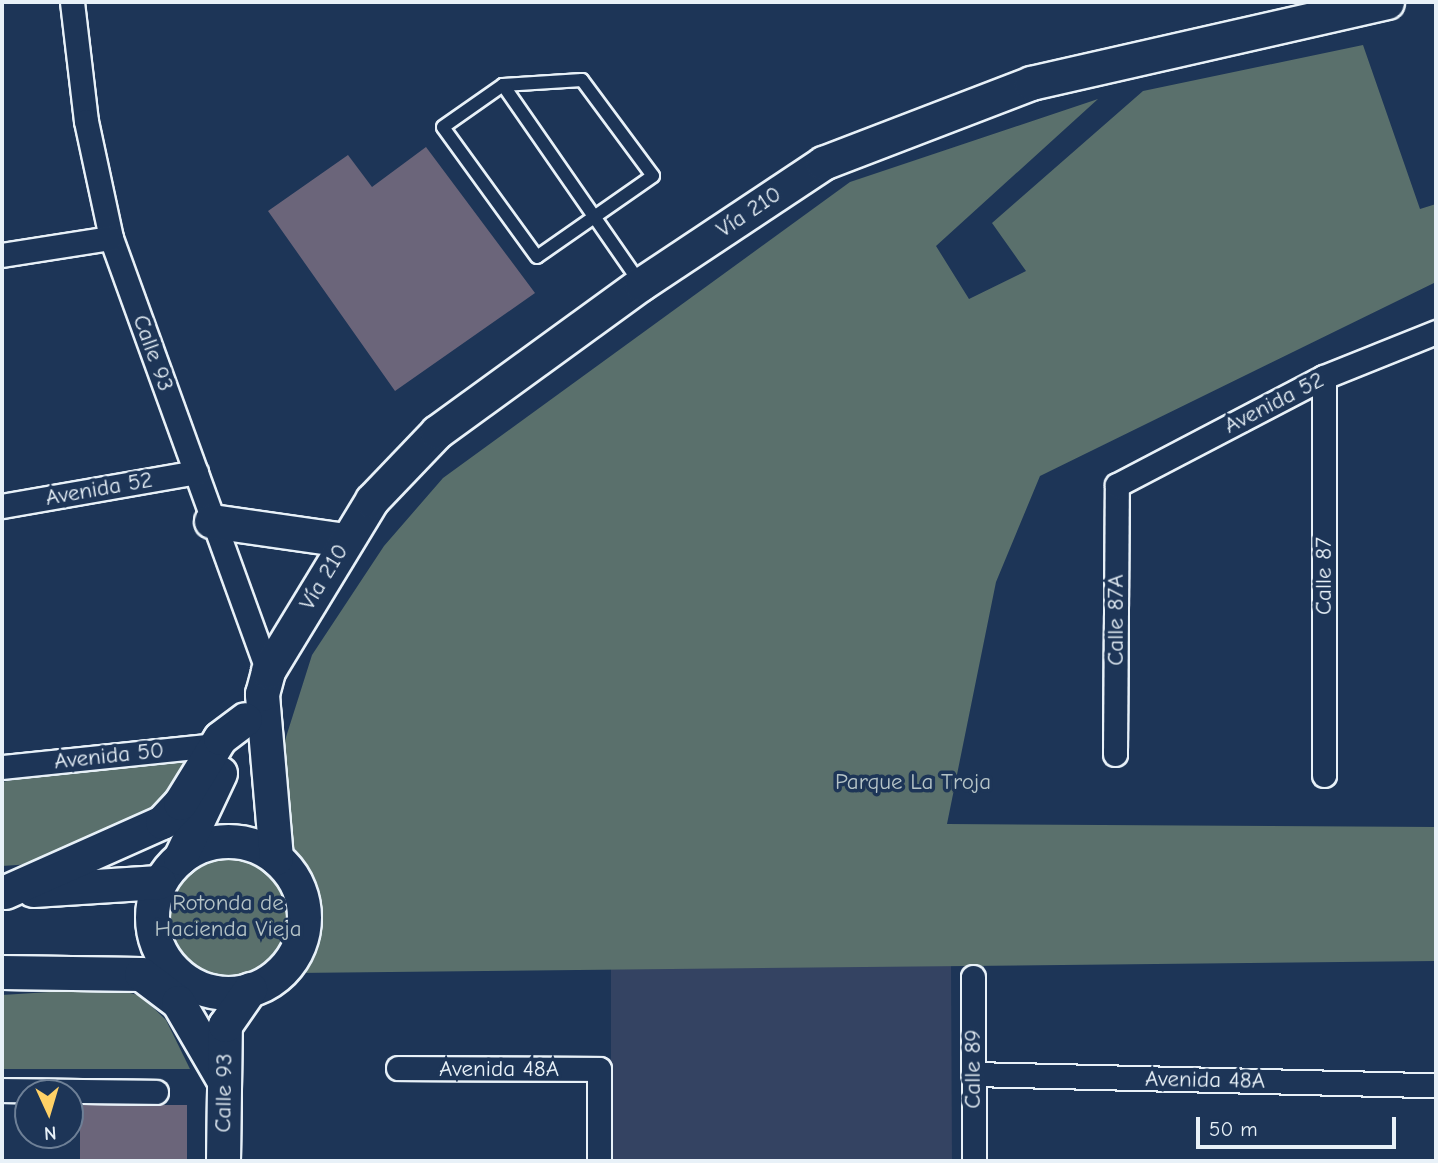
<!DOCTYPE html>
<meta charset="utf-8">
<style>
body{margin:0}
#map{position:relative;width:1438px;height:1163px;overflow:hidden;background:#1d3557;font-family:"Comic Neue",sans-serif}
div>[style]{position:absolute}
.built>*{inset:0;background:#344362}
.green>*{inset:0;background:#5a706c}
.round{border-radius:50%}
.building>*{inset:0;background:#6b657a}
.roads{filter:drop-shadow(2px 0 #e8f1f8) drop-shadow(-2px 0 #e8f1f8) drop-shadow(0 2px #e8f1f8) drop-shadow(0 -2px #e8f1f8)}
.lane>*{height:12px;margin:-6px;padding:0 6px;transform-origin:6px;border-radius:6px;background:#1d3557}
.street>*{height:23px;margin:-11.5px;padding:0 11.5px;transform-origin:11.5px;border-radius:11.5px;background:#1d3557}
.secondary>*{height:33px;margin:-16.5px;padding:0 16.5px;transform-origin:16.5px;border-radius:16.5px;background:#1d3557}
.secondary>.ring{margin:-16.5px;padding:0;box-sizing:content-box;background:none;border:33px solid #1d3557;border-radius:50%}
span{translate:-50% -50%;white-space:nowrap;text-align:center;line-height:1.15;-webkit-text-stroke:7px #1d3557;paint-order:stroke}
.street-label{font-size:23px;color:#e8f1f8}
.park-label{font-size:23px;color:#b6c4c7}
.frame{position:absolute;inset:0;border:4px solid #e8f1f8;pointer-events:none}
.north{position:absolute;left:14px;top:1079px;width:70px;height:70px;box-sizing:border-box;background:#1d3557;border:2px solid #6e8097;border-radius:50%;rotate:176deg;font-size:19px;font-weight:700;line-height:28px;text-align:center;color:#e8f1f8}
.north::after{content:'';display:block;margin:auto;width:24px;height:32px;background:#ffd166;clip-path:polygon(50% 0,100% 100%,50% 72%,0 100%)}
.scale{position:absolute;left:1196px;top:1117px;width:200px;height:32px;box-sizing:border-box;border:4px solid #e8f1f8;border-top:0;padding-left:9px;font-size:21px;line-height:24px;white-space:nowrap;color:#e8f1f8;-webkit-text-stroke:5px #1d3557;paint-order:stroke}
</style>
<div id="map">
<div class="built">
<div style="clip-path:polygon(951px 962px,952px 1161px,611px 1161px,611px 966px)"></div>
</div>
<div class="green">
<div style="clip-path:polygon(1363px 45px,1420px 209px,1436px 204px,1436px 282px,1040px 476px,996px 582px,947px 824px,1436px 827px,1436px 961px,294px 973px,311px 951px,318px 920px,304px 861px,285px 836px,280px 756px,312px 655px,384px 546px,443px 478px,850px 182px,1098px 99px,936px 246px,969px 299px,1026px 271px,992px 223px,1143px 91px)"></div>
<div style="clip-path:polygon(176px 750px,197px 755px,186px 785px,89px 860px,2px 866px,2px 782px)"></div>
<div class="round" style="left:164px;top:853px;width:128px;height:128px"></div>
<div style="clip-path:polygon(112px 988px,141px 996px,166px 1020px,190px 1069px,2px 1069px,2px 995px)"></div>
</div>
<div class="building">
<div style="clip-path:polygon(426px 147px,535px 293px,395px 391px,268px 211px,348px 155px,372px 187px)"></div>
<div style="clip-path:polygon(80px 1105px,187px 1105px,187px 1161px,80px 1161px)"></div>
</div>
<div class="roads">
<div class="lane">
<div style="left:582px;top:80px;width:119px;rotate:53.5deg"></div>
<div style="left:653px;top:176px;width:141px;rotate:145.1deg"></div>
<div style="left:537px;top:257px;width:160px;rotate:-125.9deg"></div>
<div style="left:443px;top:127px;width:73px;rotate:-35deg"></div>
<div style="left:503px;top:85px;width:79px;rotate:-3.6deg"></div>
<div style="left:503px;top:85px;width:241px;rotate:55.3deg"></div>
</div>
<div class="street">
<div style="left:72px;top:2px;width:120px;rotate:83.3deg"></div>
<div style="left:86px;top:121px;width:120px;rotate:77.9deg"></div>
<div style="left:111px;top:238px;width:461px;rotate:70.1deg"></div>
<div style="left:2px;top:255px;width:110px;rotate:-8.9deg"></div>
<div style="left:2px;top:506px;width:197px;rotate:-9.9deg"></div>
<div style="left:1115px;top:754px;width:269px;rotate:-89.6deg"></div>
<div style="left:1117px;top:485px;width:233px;rotate:-27.6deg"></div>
<div style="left:1324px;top:377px;width:121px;rotate:-21.9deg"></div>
<div style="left:2px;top:767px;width:214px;rotate:-5.9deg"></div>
<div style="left:1324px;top:775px;width:398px;rotate:-90deg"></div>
<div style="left:973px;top:977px;width:184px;rotate:89.7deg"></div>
<div style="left:398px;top:1068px;width:201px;rotate:0.3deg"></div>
<div style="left:599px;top:1069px;width:92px;rotate:90deg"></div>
<div style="left:973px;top:1074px;width:463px;rotate:1.4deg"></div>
<div style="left:2px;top:1090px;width:154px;rotate:0.7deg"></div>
</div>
<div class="secondary">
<div style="left:211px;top:521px;width:135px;rotate:8.1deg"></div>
<div class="ring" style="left:152px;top:841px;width:119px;height:119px"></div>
<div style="left:180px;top:858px;width:94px;rotate:-64.8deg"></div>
<div style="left:276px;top:858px;width:165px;rotate:-94.9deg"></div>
<div style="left:262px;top:694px;width:24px;rotate:-75deg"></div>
<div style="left:268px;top:671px;width:200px;rotate:-58.7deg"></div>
<div style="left:372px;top:500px;width:94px;rotate:-46.3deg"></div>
<div style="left:437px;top:432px;width:252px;rotate:-36deg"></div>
<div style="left:641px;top:284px;width:219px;rotate:-33.6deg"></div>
<div style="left:823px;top:163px;width:223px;rotate:-21deg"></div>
<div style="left:1031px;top:83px;width:365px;rotate:-12.8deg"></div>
<div style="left:33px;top:890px;width:126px;rotate:-3.6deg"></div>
<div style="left:5px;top:892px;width:172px;rotate:-24deg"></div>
<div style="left:162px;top:822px;width:26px;rotate:-47deg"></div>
<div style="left:180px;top:803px;width:76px;rotate:-58.4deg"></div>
<div style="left:220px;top:738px;width:31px;rotate:-37deg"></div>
<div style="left:2px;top:972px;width:139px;rotate:0.8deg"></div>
<div style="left:141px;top:974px;width:46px;rotate:37.1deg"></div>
<div style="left:178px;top:1002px;width:91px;rotate:59.8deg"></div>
<div style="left:223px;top:1161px;width:136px;rotate:-89.2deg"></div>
<div style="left:225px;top:1025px;width:44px;rotate:-55.2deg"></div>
</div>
</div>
<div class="street-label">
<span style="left:749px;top:212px;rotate:-34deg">Vía 210</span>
<span style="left:153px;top:353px;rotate:70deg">Calle 93</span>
<span style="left:1274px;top:403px;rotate:-27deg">Avenida 52</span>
<span style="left:99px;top:489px;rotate:-10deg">Avenida 52</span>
<span style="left:1324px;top:576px;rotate:-90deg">Calle 87</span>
<span style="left:324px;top:577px;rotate:-59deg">Vía 210</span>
<span style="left:1116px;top:620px;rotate:-90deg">Calle 87A</span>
<span style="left:109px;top:756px;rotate:-6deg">Avenida 50</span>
<span style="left:499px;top:1069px">Avenida 48A</span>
<span style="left:973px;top:1069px;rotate:-90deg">Calle 89</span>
<span style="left:1205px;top:1080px;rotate:1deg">Avenida 48A</span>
<span style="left:224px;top:1093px;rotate:-89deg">Calle 93</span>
</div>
<div class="park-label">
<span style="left:913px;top:782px">Parque La Troja</span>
<span style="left:228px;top:916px">Rotonda de<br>Hacienda Vieja</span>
</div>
<div class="frame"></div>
<div class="north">N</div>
<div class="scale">50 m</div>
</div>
